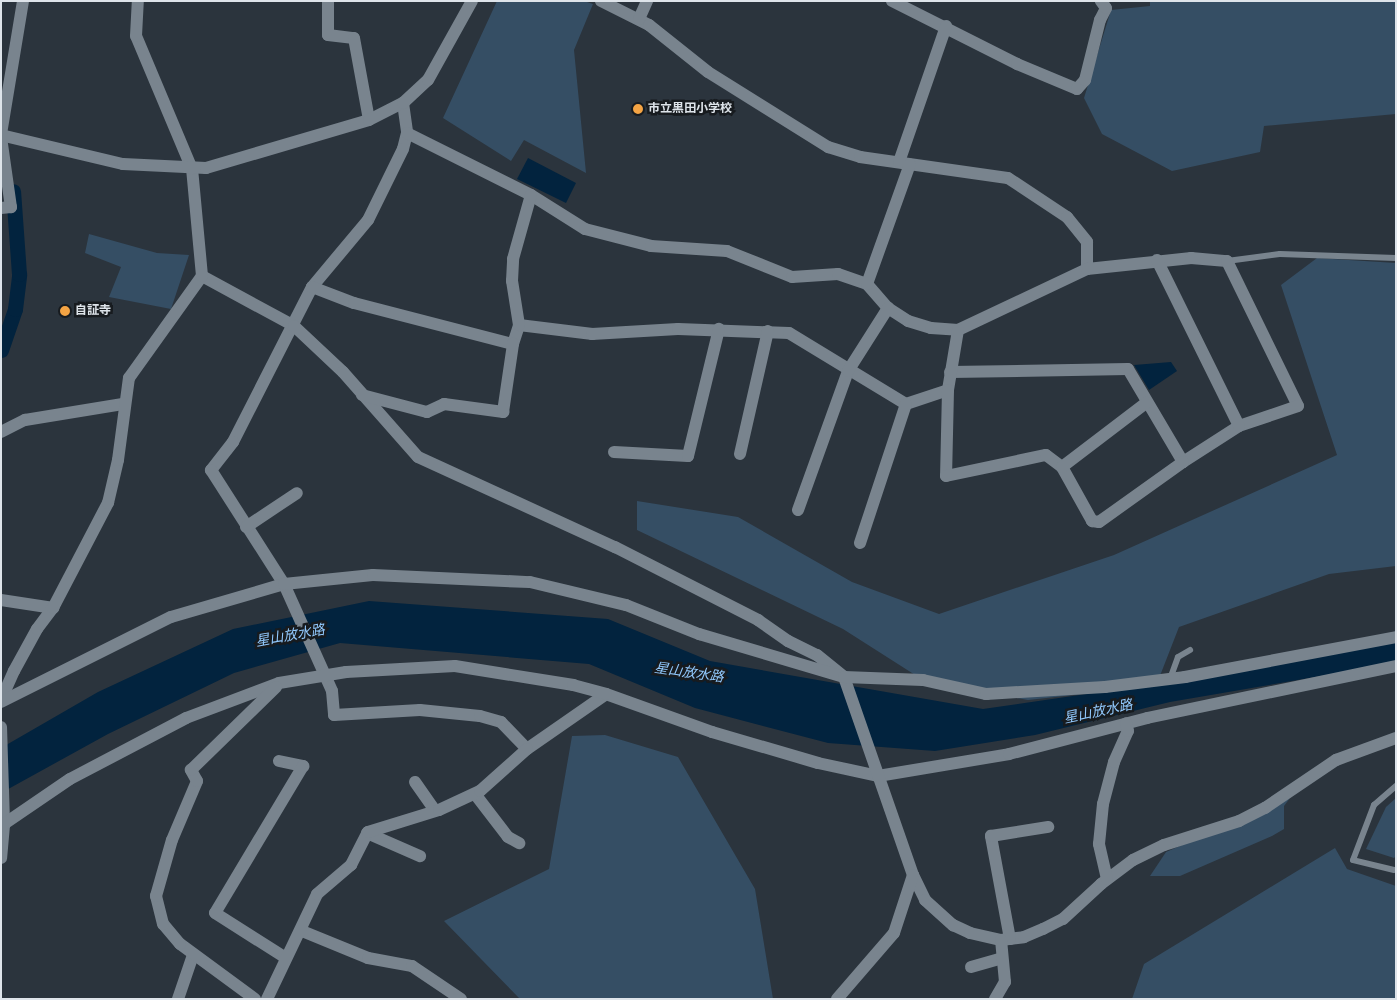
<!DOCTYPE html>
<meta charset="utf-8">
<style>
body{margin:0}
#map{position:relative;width:1397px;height:1000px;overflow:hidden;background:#2b343d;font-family:"Public Sans","Noto Sans JP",sans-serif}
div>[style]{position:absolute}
.green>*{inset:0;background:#354e64}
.water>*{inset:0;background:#02233e}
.canal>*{height:15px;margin:-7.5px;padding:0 7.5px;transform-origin:7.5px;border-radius:7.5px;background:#02233e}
.lane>*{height:6px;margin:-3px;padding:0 3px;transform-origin:3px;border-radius:3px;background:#79848e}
.street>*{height:12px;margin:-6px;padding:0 6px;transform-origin:6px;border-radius:6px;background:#79848e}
.secondary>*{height:12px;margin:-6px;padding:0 6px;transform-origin:6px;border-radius:6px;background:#79848e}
.dots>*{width:14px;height:14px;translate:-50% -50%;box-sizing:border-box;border:2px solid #171b1f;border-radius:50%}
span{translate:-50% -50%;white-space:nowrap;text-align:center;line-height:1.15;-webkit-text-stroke:5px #171b1f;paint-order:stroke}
.poi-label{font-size:12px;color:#dee4ea;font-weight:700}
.left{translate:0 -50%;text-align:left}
.water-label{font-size:14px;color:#91c8fc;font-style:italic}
.frame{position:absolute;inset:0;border:2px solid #dee4ea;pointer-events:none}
</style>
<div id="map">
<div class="green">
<div style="clip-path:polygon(497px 1px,584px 1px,593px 4px,574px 50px,586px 173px,524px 140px,511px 161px,443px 118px)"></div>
<div style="clip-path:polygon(1150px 1px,1396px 1px,1396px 114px,1264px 126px,1260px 152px,1172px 171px,1102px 134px,1084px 98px,1111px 10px,1150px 6px)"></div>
<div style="clip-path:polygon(89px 234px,157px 253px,189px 255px,171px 309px,109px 297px,121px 267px,85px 253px)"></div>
<div style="clip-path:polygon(1317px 258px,1396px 263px,1396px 566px,1329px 574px,1179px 627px,1156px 686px,1028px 700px,923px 680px,843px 629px,637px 530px,637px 501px,738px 517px,852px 582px,939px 614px,1114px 555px,1337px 455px,1281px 285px)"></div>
<div style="clip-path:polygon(605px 735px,678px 757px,755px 889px,773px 999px,520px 999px,444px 921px,549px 869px,572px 736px)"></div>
<div style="clip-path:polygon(1290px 798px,1284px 806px,1284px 829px,1272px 836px,1180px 876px,1150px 876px,1166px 852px)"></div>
<div style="clip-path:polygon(1396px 798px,1396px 856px,1394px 858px,1366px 849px,1386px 807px)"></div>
<div style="clip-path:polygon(1335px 848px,1347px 869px,1396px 886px,1396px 999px,1132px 999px,1144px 964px)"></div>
</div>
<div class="water">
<div style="clip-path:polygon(528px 158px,576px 183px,566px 203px,517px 179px)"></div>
<div style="clip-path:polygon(1171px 362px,1177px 371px,1149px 390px,1134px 365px)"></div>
<div style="clip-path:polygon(369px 601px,608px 619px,710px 661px,983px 709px,1107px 691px,1396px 640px,1396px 663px,1170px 702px,1035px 735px,935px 751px,828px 743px,695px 708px,589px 664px,340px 643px,234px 673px,108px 734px,1px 793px,1px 748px,98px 692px,233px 629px)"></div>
</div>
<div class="canal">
<div style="left:1px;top:350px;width:43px;rotate:-71.1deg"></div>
<div style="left:15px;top:309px;width:35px;rotate:-83deg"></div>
<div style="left:19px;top:274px;width:83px;rotate:-94.1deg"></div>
</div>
<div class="lane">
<div style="left:1227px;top:261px;width:53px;rotate:-7.5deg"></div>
<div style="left:1280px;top:254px;width:116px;rotate:2deg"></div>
<div style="left:1170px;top:679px;width:23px;rotate:-70deg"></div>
<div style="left:1178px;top:657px;width:14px;rotate:-30deg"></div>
<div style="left:1394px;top:870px;width:42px;rotate:-166.3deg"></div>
<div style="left:1353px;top:860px;width:59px;rotate:-69.1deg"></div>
<div style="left:1374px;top:805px;width:29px;rotate:-41deg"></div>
</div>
<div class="street">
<div style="left:328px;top:1px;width:34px;rotate:90deg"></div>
<div style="left:328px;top:35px;width:26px;rotate:7deg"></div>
<div style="left:354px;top:38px;width:83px;rotate:79.6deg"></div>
<div style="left:601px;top:1px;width:54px;rotate:26.6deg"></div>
<div style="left:649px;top:25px;width:75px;rotate:38.5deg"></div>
<div style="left:708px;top:72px;width:142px;rotate:32deg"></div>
<div style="left:828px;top:147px;width:34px;rotate:17deg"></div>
<div style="left:860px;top:157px;width:149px;rotate:8.1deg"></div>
<div style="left:1008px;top:178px;width:71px;rotate:33.5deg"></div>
<div style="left:1067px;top:217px;width:32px;rotate:51deg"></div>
<div style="left:1087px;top:242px;width:27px;rotate:90deg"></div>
<div style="left:892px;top:1px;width:140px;rotate:26.7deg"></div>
<div style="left:1017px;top:64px;width:65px;rotate:22.6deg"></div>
<div style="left:1077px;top:89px;width:12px;rotate:-48deg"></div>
<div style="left:1085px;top:80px;width:62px;rotate:-76deg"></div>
<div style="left:1100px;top:20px;width:13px;rotate:-63deg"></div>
<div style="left:1106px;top:8px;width:9px;rotate:-126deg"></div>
<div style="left:639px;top:19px;width:20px;rotate:-66deg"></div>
<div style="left:403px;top:103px;width:30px;rotate:82deg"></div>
<div style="left:407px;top:133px;width:16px;rotate:104deg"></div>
<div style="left:403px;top:149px;width:79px;rotate:116.2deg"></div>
<div style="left:368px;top:220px;width:87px;rotate:129.9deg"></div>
<div style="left:312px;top:287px;width:174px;rotate:117deg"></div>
<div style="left:233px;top:442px;width:36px;rotate:128deg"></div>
<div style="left:211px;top:470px;width:135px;rotate:57.4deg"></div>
<div style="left:284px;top:584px;width:117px;rotate:65.8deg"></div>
<div style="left:332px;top:691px;width:24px;rotate:85deg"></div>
<div style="left:334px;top:715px;width:86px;rotate:-3.3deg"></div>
<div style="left:420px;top:710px;width:60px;rotate:5.7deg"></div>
<div style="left:480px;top:716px;width:22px;rotate:16deg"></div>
<div style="left:501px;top:722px;width:37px;rotate:46deg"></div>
<div style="left:527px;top:749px;width:96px;rotate:-34.8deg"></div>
<div style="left:606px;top:694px;width:113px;rotate:19.7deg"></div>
<div style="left:712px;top:732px;width:110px;rotate:16.3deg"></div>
<div style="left:818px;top:763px;width:61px;rotate:12.2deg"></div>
<div style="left:878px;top:776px;width:133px;rotate:-9.5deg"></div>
<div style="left:1009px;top:754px;width:143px;rotate:-14.6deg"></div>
<div style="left:1147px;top:718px;width:254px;rotate:-11.8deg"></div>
<div style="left:407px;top:133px;width:139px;rotate:26.6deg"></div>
<div style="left:531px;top:195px;width:64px;rotate:32.2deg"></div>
<div style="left:585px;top:229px;width:68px;rotate:14.4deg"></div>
<div style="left:651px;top:246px;width:76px;rotate:3.8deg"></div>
<div style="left:727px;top:251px;width:70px;rotate:21.8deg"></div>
<div style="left:792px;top:277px;width:46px;rotate:-3.7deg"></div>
<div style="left:838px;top:274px;width:31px;rotate:19deg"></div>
<div style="left:867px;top:284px;width:32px;rotate:49deg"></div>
<div style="left:888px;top:308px;width:24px;rotate:33deg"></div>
<div style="left:908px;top:321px;width:24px;rotate:17deg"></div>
<div style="left:931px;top:328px;width:27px;rotate:4deg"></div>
<div style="left:958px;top:330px;width:143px;rotate:-25.3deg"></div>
<div style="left:1087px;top:269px;width:105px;rotate:-6deg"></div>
<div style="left:1191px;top:258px;width:36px;rotate:5deg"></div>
<div style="left:1227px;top:261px;width:161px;rotate:63.9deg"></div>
<div style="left:1298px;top:406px;width:62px;rotate:161.3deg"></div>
<div style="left:1239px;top:426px;width:67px;rotate:147.3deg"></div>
<div style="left:1183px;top:462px;width:108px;rotate:-120.6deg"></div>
<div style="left:1128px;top:369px;width:178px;rotate:179deg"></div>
<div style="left:1px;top:134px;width:135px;rotate:-80.6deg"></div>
<div style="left:1px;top:137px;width:71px;rotate:81.9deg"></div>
<div style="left:11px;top:207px;width:10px;rotate:174deg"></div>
<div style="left:899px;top:162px;width:144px;rotate:-70.9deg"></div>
<div style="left:1157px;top:260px;width:185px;rotate:63.7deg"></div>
<div style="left:202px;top:276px;width:105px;rotate:28.5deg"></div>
<div style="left:294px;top:326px;width:67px;rotate:43.2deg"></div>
<div style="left:343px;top:372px;width:113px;rotate:48.6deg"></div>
<div style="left:418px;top:457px;width:217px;rotate:24.6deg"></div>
<div style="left:615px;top:547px;width:161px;rotate:27deg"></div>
<div style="left:758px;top:620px;width:37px;rotate:35deg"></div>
<div style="left:788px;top:641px;width:32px;rotate:26deg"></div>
<div style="left:817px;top:655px;width:35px;rotate:39deg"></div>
<div style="left:844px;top:677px;width:210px;rotate:70.8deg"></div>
<div style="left:913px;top:875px;width:28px;rotate:64deg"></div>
<div style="left:925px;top:900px;width:38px;rotate:42deg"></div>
<div style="left:953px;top:925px;width:19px;rotate:25deg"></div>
<div style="left:970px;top:933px;width:32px;rotate:13deg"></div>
<div style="left:1001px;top:940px;width:23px;rotate:-7deg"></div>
<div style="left:1024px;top:937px;width:21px;rotate:-23deg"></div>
<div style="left:1043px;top:929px;width:22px;rotate:-27deg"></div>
<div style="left:1063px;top:919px;width:52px;rotate:-42.6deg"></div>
<div style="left:1101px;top:884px;width:40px;rotate:-37deg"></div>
<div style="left:1133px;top:860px;width:34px;rotate:-26deg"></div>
<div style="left:1164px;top:845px;width:79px;rotate:-17.7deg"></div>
<div style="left:1239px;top:821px;width:29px;rotate:-27deg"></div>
<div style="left:1265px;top:808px;width:86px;rotate:-34.1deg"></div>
<div style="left:1336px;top:760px;width:64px;rotate:-20.1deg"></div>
<div style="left:867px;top:284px;width:127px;rotate:-70.3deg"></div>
<div style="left:312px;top:287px;width:45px;rotate:20.9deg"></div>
<div style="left:354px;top:303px;width:164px;rotate:14.5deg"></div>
<div style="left:513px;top:344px;width:20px;rotate:-72deg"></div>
<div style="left:519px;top:325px;width:74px;rotate:7deg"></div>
<div style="left:592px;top:334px;width:86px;rotate:-3.3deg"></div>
<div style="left:678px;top:329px;width:111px;rotate:2.1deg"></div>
<div style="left:789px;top:333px;width:137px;rotate:31.3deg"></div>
<div style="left:906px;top:404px;width:44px;rotate:-18.4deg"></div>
<div style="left:519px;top:325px;width:45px;rotate:-99deg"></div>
<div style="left:512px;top:281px;width:22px;rotate:-87deg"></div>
<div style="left:513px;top:259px;width:66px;rotate:-74.3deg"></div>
<div style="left:958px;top:330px;width:61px;rotate:99.5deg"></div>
<div style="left:948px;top:390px;width:86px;rotate:91.3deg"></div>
<div style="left:946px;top:476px;width:102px;rotate:-11.9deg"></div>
<div style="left:1046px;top:455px;width:20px;rotate:37deg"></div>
<div style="left:1062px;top:467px;width:62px;rotate:60.9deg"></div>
<div style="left:1092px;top:521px;width:7px;rotate:8deg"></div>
<div style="left:1099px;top:522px;width:103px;rotate:-35.5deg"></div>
<div style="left:362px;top:395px;width:67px;rotate:14.7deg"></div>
<div style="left:427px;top:412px;width:19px;rotate:-25deg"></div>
<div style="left:444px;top:404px;width:60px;rotate:7.7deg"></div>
<div style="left:503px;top:412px;width:69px;rotate:-81.6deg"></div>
<div style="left:1px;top:432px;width:27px;rotate:-27deg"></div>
<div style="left:25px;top:420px;width:99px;rotate:-9.3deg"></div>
<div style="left:614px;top:452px;width:74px;rotate:3.1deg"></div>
<div style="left:688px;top:456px;width:131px;rotate:-76.3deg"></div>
<div style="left:740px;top:454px;width:126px;rotate:-77.2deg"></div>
<div style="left:1062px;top:467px;width:106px;rotate:-37.3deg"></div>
<div style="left:798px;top:510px;width:148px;rotate:-70.2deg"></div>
<div style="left:848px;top:371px;width:75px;rotate:-57.6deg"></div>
<div style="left:246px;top:527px;width:61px;rotate:-33.7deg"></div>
<div style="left:860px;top:543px;width:146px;rotate:-71.7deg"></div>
<div style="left:1px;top:600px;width:53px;rotate:8.7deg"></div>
<div style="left:1px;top:700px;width:32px;rotate:-66deg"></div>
<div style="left:14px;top:671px;width:48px;rotate:-61.3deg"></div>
<div style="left:37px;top:629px;width:26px;rotate:-53deg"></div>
<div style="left:53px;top:608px;width:119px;rotate:-62.4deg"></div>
<div style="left:108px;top:503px;width:44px;rotate:-76.9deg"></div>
<div style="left:118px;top:460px;width:83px;rotate:-82.4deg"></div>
<div style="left:129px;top:378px;width:125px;rotate:-54.4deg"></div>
<div style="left:202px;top:276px;width:107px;rotate:-95.3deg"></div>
<div style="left:192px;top:169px;width:144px;rotate:-112.8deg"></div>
<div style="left:136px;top:36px;width:35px;rotate:-87deg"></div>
<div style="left:1px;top:702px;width:190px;rotate:-26.6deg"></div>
<div style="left:171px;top:617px;width:118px;rotate:-16.3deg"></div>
<div style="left:284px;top:584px;width:89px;rotate:-5.8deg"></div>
<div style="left:373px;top:575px;width:157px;rotate:2.6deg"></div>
<div style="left:530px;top:582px;width:99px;rotate:13.5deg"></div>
<div style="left:626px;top:605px;width:79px;rotate:21.7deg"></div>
<div style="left:699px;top:634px;width:151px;rotate:16.5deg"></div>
<div style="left:844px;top:677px;width:79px;rotate:2.2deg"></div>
<div style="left:923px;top:680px;width:65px;rotate:12.5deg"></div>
<div style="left:986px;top:694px;width:119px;rotate:-3.4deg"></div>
<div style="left:1105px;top:687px;width:81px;rotate:-7.1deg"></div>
<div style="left:1185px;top:677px;width:215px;rotate:-10.7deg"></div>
<div style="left:1px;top:727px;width:98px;rotate:88.2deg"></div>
<div style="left:4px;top:825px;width:33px;rotate:95deg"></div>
<div style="left:279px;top:761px;width:25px;rotate:12deg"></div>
<div style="left:303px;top:766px;width:171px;rotate:120.9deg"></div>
<div style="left:215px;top:913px;width:84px;rotate:32.4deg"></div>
<div style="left:415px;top:782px;width:35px;rotate:55deg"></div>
<div style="left:475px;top:794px;width:54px;rotate:52.5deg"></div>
<div style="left:508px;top:837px;width:13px;rotate:29deg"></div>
<div style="left:1px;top:826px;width:83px;rotate:-34.3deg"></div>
<div style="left:70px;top:779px;width:131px;rotate:-27.7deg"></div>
<div style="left:186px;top:718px;width:99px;rotate:-20.6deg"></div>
<div style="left:279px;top:683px;width:68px;rotate:-9.3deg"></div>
<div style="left:346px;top:672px;width:109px;rotate:-3.2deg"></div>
<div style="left:455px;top:666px;width:120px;rotate:9.1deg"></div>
<div style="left:573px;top:685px;width:34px;rotate:15deg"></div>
<div style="left:367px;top:833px;width:58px;rotate:23.5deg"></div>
<div style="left:1107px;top:879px;width:36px;rotate:-103deg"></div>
<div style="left:1099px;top:844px;width:40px;rotate:-84.3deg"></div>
<div style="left:1103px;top:804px;width:43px;rotate:-75.3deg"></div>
<div style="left:1114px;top:762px;width:34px;rotate:-66deg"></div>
<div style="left:1128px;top:731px;width:8px;rotate:-104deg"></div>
<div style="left:302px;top:931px;width:71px;rotate:22.2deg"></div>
<div style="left:368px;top:958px;width:45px;rotate:10.3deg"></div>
<div style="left:412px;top:966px;width:59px;rotate:34deg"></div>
<div style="left:1010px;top:939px;width:105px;rotate:-100.5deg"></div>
<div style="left:991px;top:836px;width:58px;rotate:-9deg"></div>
<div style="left:971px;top:967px;width:32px;rotate:-16deg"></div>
<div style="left:178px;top:999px;width:46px;rotate:-71.2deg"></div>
<div style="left:255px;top:999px;width:93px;rotate:-143.7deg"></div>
<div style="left:180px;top:944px;width:26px;rotate:-130deg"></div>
<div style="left:163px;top:924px;width:29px;rotate:-104deg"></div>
<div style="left:156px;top:896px;width:58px;rotate:-74.1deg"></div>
<div style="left:172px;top:840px;width:64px;rotate:-67deg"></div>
<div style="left:197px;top:781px;width:13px;rotate:-119deg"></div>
<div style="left:191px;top:770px;width:119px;rotate:-44.3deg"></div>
<div style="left:267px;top:999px;width:116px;rotate:-64.5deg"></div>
<div style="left:317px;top:894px;width:45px;rotate:-40.5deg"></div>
<div style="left:351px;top:865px;width:37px;rotate:-63deg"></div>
<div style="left:368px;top:832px;width:74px;rotate:-17.2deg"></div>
<div style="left:439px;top:810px;width:45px;rotate:-24.9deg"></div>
<div style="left:480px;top:791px;width:63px;rotate:-41.8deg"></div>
<div style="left:837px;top:999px;width:87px;rotate:-49.2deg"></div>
<div style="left:894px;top:933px;width:61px;rotate:-71.9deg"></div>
<div style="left:995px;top:999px;width:20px;rotate:-60deg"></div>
<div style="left:1005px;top:982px;width:42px;rotate:-95.4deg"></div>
</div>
<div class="secondary">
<div style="left:1px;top:135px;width:125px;rotate:13.4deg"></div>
<div style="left:123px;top:164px;width:83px;rotate:2.8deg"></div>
<div style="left:206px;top:168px;width:170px;rotate:-16.4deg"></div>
<div style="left:369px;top:120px;width:38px;rotate:-27deg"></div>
<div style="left:403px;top:103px;width:34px;rotate:-43deg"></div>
<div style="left:428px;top:80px;width:90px;rotate:-60.9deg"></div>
</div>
<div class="dots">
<div style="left:638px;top:109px;background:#f4a444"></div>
<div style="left:65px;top:311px;background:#f4a444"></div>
</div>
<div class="poi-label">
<span class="left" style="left:648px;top:109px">市立黒田小学校</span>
<span class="left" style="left:75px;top:311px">自証寺</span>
</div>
<div class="water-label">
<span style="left:290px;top:635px;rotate:-10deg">星山放水路</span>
<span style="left:689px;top:672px;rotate:8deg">星山放水路</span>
<span style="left:1098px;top:711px;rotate:-12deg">星山放水路</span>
</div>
<div class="frame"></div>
</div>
